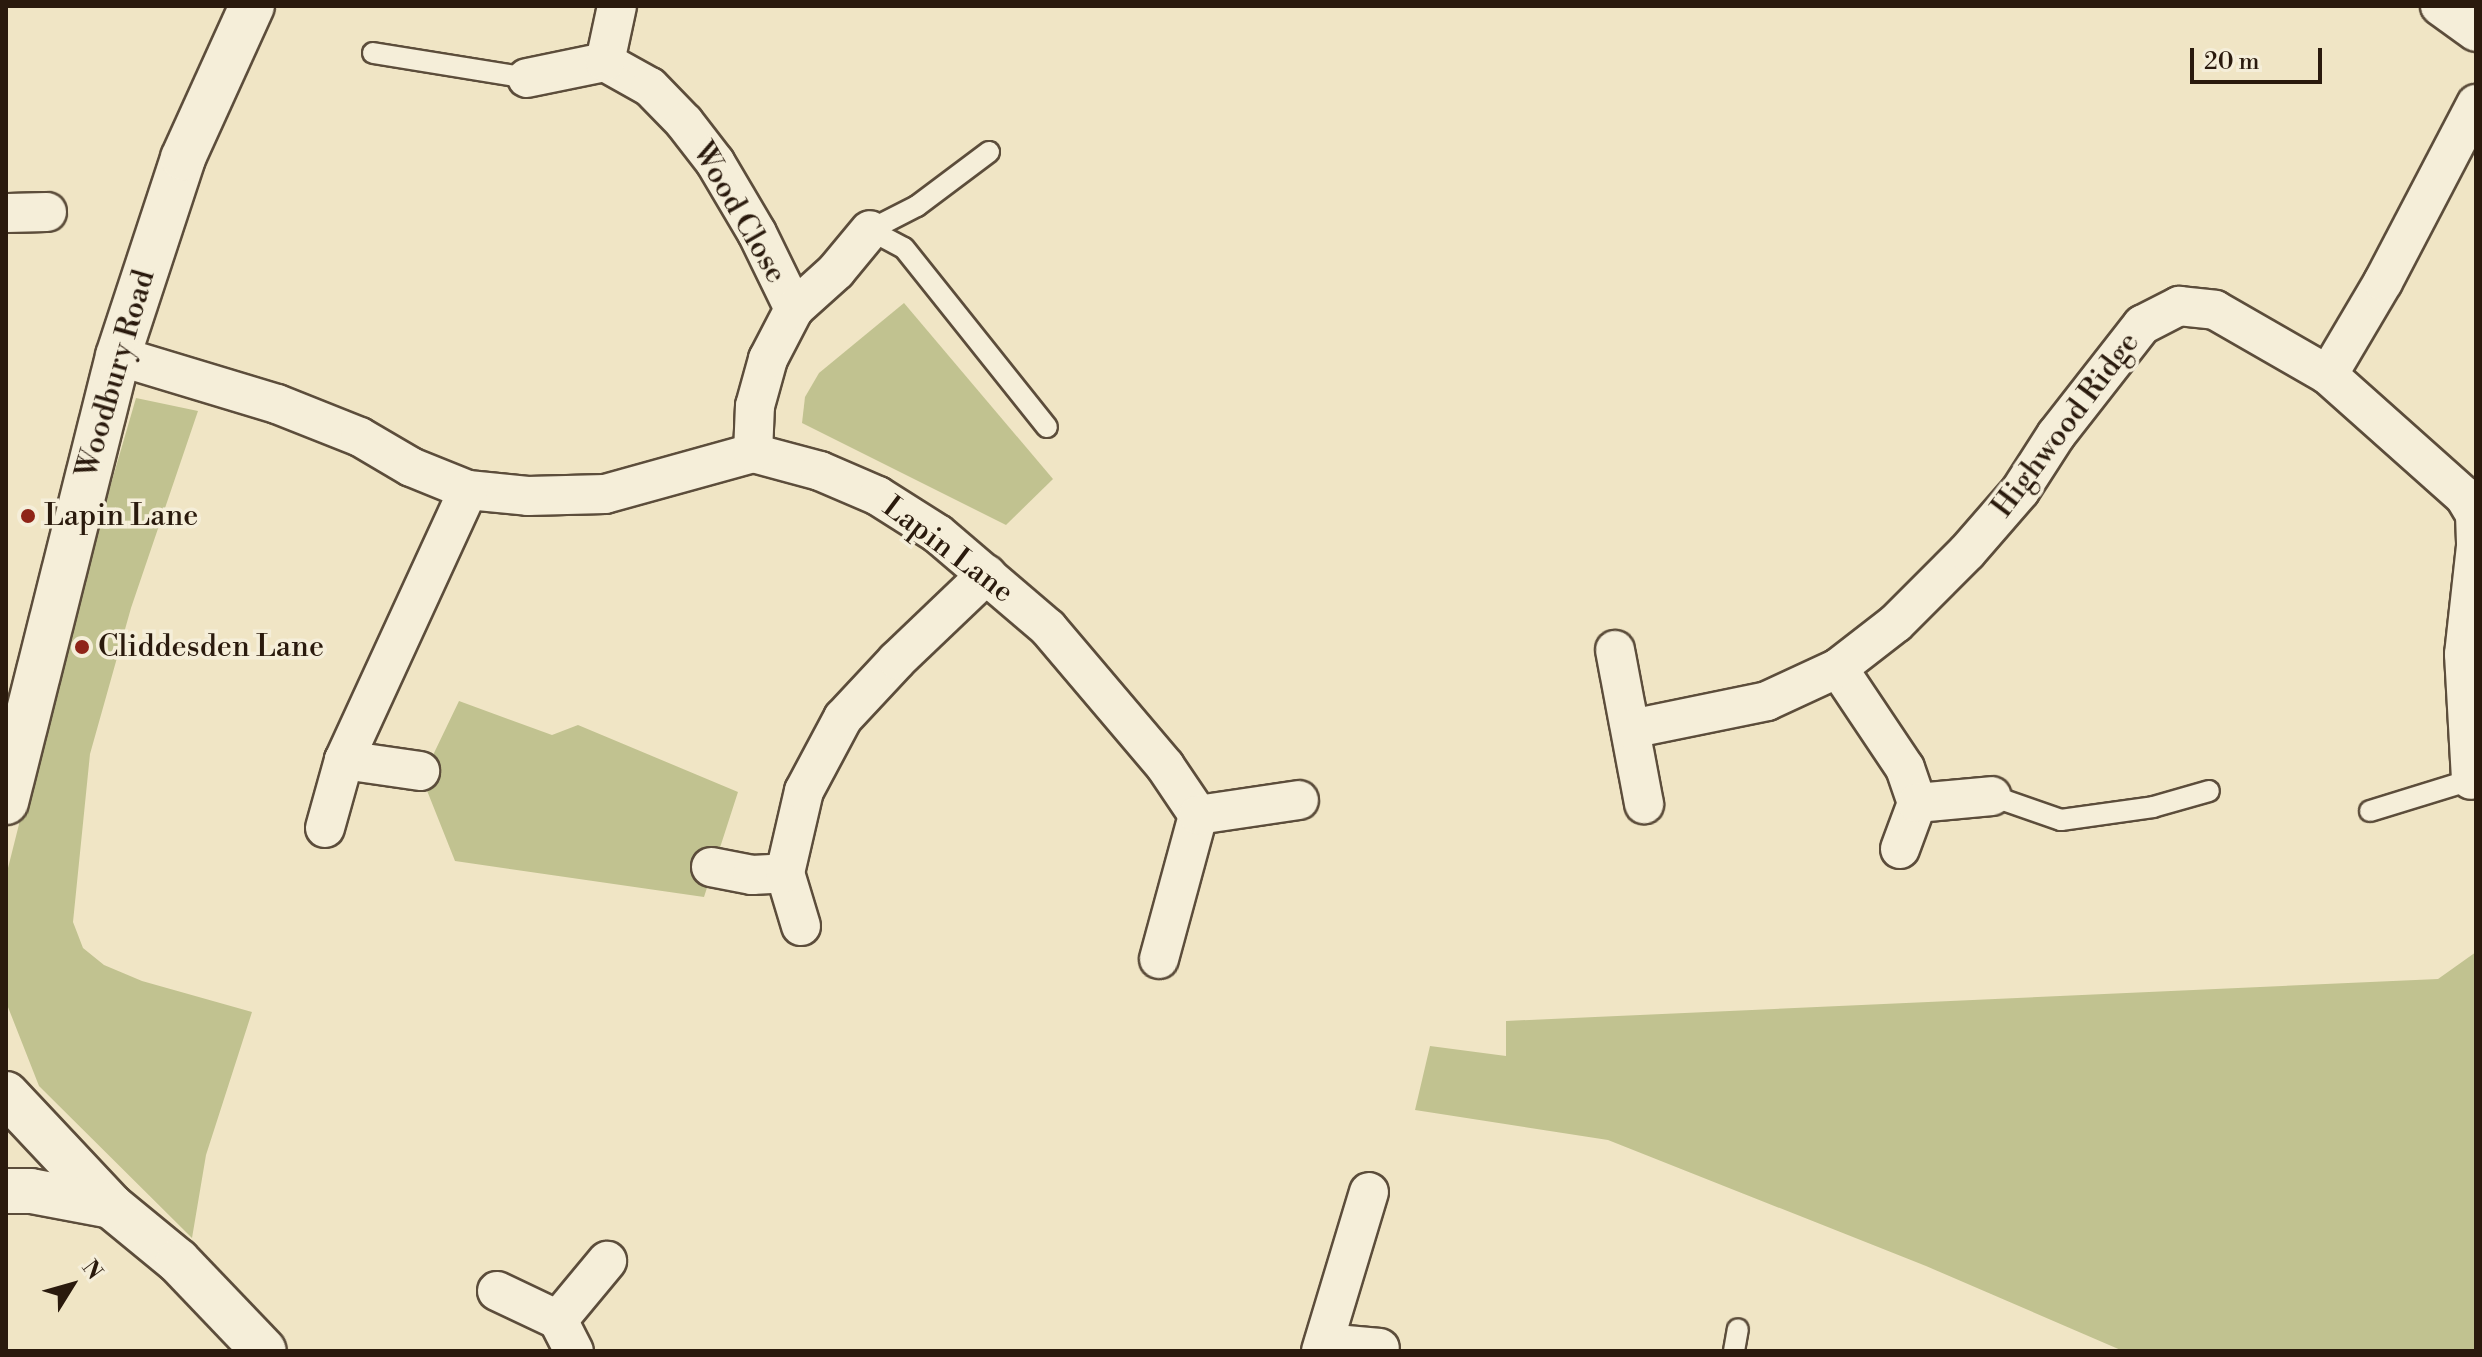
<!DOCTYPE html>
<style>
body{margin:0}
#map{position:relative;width:2482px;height:1357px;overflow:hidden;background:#f0e5c5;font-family:"Libre Bodoni",serif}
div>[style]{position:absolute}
.green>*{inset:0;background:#c1c290}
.roads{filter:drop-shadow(2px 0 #5c4d3b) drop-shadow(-2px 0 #5c4d3b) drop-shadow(0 2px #5c4d3b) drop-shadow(0 -2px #5c4d3b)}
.lane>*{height:20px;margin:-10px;padding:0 10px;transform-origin:10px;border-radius:10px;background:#f5eed9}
.street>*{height:38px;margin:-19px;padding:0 19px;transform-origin:19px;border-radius:19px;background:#f5eed9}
.secondary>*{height:44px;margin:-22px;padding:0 22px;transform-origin:22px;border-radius:22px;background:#f5eed9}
.dots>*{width:22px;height:22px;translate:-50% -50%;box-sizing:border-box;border:4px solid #f5eed9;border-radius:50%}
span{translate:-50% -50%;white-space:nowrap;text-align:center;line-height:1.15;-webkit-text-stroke:7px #f5eed9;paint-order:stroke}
.street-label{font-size:30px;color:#2a1a0d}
.poi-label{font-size:30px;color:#2a1a0d}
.left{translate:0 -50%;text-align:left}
.frame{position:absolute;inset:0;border:8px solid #2a1a0d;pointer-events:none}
.north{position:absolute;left:32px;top:1245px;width:80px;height:80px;-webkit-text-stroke:6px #f5eed9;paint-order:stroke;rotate:53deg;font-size:22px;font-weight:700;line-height:32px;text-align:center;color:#2a1a0d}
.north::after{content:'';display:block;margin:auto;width:28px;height:36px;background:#2a1a0d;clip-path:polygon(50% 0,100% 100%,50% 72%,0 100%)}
.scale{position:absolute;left:2190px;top:48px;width:132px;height:36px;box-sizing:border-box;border:4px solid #2a1a0d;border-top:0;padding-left:10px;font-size:24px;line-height:28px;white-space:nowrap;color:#2a1a0d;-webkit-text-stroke:6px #f5eed9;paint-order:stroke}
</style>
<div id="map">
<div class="green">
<div style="clip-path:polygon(904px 303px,1053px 479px,1006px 525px,802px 423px,805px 397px,819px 373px)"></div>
<div style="clip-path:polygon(136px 398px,198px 411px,131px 608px,90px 754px,73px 922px,83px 948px,104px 965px,142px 981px,252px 1012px,206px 1155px,192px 1238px,39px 1086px,6px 1002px,6px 876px,63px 649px)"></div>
<div style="clip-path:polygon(459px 701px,552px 735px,578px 725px,738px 792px,704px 897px,455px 861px,422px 778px)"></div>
<div style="clip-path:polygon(2476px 952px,2476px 1351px,2123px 1351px,1926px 1266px,1608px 1140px,1415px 1110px,1430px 1046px,1506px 1056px,1506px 1021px,2438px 979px)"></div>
</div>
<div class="roads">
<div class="lane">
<div style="left:373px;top:53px;width:156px;rotate:9.2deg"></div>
<div style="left:870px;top:230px;width:38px;rotate:28deg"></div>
<div style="left:904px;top:248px;width:229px;rotate:51.4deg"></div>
<div style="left:870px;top:230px;width:53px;rotate:-27.1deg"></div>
<div style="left:917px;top:206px;width:90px;rotate:-36.9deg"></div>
<div style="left:1992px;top:796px;width:73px;rotate:19.2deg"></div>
<div style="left:2061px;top:820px;width:93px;rotate:-8deg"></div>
<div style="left:2153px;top:807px;width:58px;rotate:-15.9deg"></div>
<div style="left:2370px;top:811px;width:106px;rotate:-17.1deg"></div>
<div style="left:1734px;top:1351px;width:22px;rotate:-80deg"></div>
</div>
<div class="street">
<div style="left:2440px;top:6px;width:44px;rotate:35.8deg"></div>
<div style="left:605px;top:62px;width:51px;rotate:29.1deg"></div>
<div style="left:650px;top:87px;width:49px;rotate:45.8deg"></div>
<div style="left:684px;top:122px;width:51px;rotate:52.2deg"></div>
<div style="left:715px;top:162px;width:82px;rotate:59.4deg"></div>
<div style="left:757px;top:233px;width:85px;rotate:64deg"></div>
<div style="left:527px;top:78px;width:80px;rotate:-11.6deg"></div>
<div style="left:605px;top:62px;width:57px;rotate:-77.9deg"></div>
<div style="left:6px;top:213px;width:41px;rotate:-1.4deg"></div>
<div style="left:118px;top:356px;width:166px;rotate:16.8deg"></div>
<div style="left:277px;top:404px;width:89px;rotate:21.7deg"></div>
<div style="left:360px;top:437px;width:59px;rotate:30.5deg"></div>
<div style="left:411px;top:467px;width:61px;rotate:22deg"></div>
<div style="left:468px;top:490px;width:60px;rotate:5.7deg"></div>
<div style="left:528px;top:496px;width:77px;rotate:-1.5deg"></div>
<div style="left:605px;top:494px;width:154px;rotate:-15.5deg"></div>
<div style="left:753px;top:453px;width:69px;rotate:15deg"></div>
<div style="left:820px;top:471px;width:63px;rotate:23.3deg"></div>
<div style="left:878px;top:496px;width:71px;rotate:32.3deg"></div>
<div style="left:938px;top:534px;width:145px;rotate:40.5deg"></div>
<div style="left:1048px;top:628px;width:181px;rotate:49.7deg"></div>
<div style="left:1165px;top:766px;width:59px;rotate:56deg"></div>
<div style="left:2328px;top:375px;width:108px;rotate:-59.4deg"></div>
<div style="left:2383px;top:282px;width:201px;rotate:-62.4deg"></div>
<div style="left:753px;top:453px;width:47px;rotate:-87.6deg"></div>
<div style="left:755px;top:406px;width:49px;rotate:-74.5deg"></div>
<div style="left:768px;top:359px;width:56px;rotate:-62.5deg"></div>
<div style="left:794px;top:309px;width:57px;rotate:-42.1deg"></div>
<div style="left:836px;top:271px;width:53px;rotate:-50.3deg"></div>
<div style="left:1615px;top:650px;width:157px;rotate:79.3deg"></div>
<div style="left:1838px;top:668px;width:120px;rotate:56.2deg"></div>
<div style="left:1905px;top:768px;width:37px;rotate:71deg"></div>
<div style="left:1917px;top:803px;width:49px;rotate:110.3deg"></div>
<div style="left:1631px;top:729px;width:139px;rotate:-11.6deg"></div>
<div style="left:1767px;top:701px;width:78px;rotate:-24.9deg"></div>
<div style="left:1838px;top:668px;width:73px;rotate:-37.8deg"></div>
<div style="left:1896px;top:623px;width:100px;rotate:-45deg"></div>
<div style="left:1967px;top:552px;width:81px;rotate:-49deg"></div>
<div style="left:2020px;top:491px;width:67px;rotate:-57.3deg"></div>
<div style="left:2056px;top:435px;width:140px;rotate:-52deg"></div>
<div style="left:2142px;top:325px;width:42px;rotate:-27.2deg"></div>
<div style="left:2179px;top:306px;width:36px;rotate:6deg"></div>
<div style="left:2215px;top:310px;width:130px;rotate:29.9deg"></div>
<div style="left:2328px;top:375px;width:182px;rotate:41.7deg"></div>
<div style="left:2464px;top:496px;width:21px;rotate:59deg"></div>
<div style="left:2475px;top:514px;width:32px;rotate:88deg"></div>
<div style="left:2476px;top:546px;width:109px;rotate:96.3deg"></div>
<div style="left:2464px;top:654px;width:126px;rotate:86.8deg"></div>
<div style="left:344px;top:760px;width:77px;rotate:8.2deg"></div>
<div style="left:1917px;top:803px;width:75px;rotate:-5.3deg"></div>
<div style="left:325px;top:828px;width:71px;rotate:-74.4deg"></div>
<div style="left:344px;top:760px;width:297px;rotate:-65.3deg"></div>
<div style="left:711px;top:867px;width:42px;rotate:11deg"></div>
<div style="left:752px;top:875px;width:33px;rotate:-3deg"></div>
<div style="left:801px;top:926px;width:55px;rotate:-106.8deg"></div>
<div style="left:785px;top:873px;width:84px;rotate:-77deg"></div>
<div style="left:804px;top:791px;width:83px;rotate:-61.9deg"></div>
<div style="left:843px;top:718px;width:79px;rotate:-47deg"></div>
<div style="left:897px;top:660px;width:124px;rotate:-43.7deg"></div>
<div style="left:1159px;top:959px;width:149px;rotate:-74.8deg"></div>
<div style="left:1198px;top:815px;width:102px;rotate:-8.4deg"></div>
<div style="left:497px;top:1291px;width:68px;rotate:25.4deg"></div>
<div style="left:558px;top:1320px;width:77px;rotate:-50.3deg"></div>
<div style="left:558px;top:1320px;width:35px;rotate:63deg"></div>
<div style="left:1324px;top:1343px;width:56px;rotate:5.1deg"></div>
<div style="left:1321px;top:1351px;width:166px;rotate:-73.2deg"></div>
</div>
<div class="secondary">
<div style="left:6px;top:802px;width:460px;rotate:-75.9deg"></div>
<div style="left:118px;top:356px;width:208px;rotate:-71.8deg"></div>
<div style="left:183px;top:158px;width:167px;rotate:-65.6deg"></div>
<div style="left:6px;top:1094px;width:154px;rotate:46.8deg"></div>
<div style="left:111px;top:1206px;width:87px;rotate:39.4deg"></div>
<div style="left:178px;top:1261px;width:124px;rotate:46.3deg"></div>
<div style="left:6px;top:1191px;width:25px"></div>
<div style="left:31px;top:1191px;width:81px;rotate:10.6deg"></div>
</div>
</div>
<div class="dots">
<div style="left:28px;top:516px;background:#8f2418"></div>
<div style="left:82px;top:647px;background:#8f2418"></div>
</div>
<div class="street-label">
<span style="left:739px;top:213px;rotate:60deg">Wood Close</span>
<span style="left:116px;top:374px;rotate:-74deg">Woodbury Road</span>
<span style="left:2066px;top:425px;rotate:-53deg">Highwood Ridge</span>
<span style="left:948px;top:550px;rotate:37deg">Lapin Lane</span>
</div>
<div class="poi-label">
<span class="left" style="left:44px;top:516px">Lapin Lane</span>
<span class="left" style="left:98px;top:647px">Cliddesden Lane</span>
</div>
<div class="frame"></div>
<div class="north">N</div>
<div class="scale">20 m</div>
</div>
